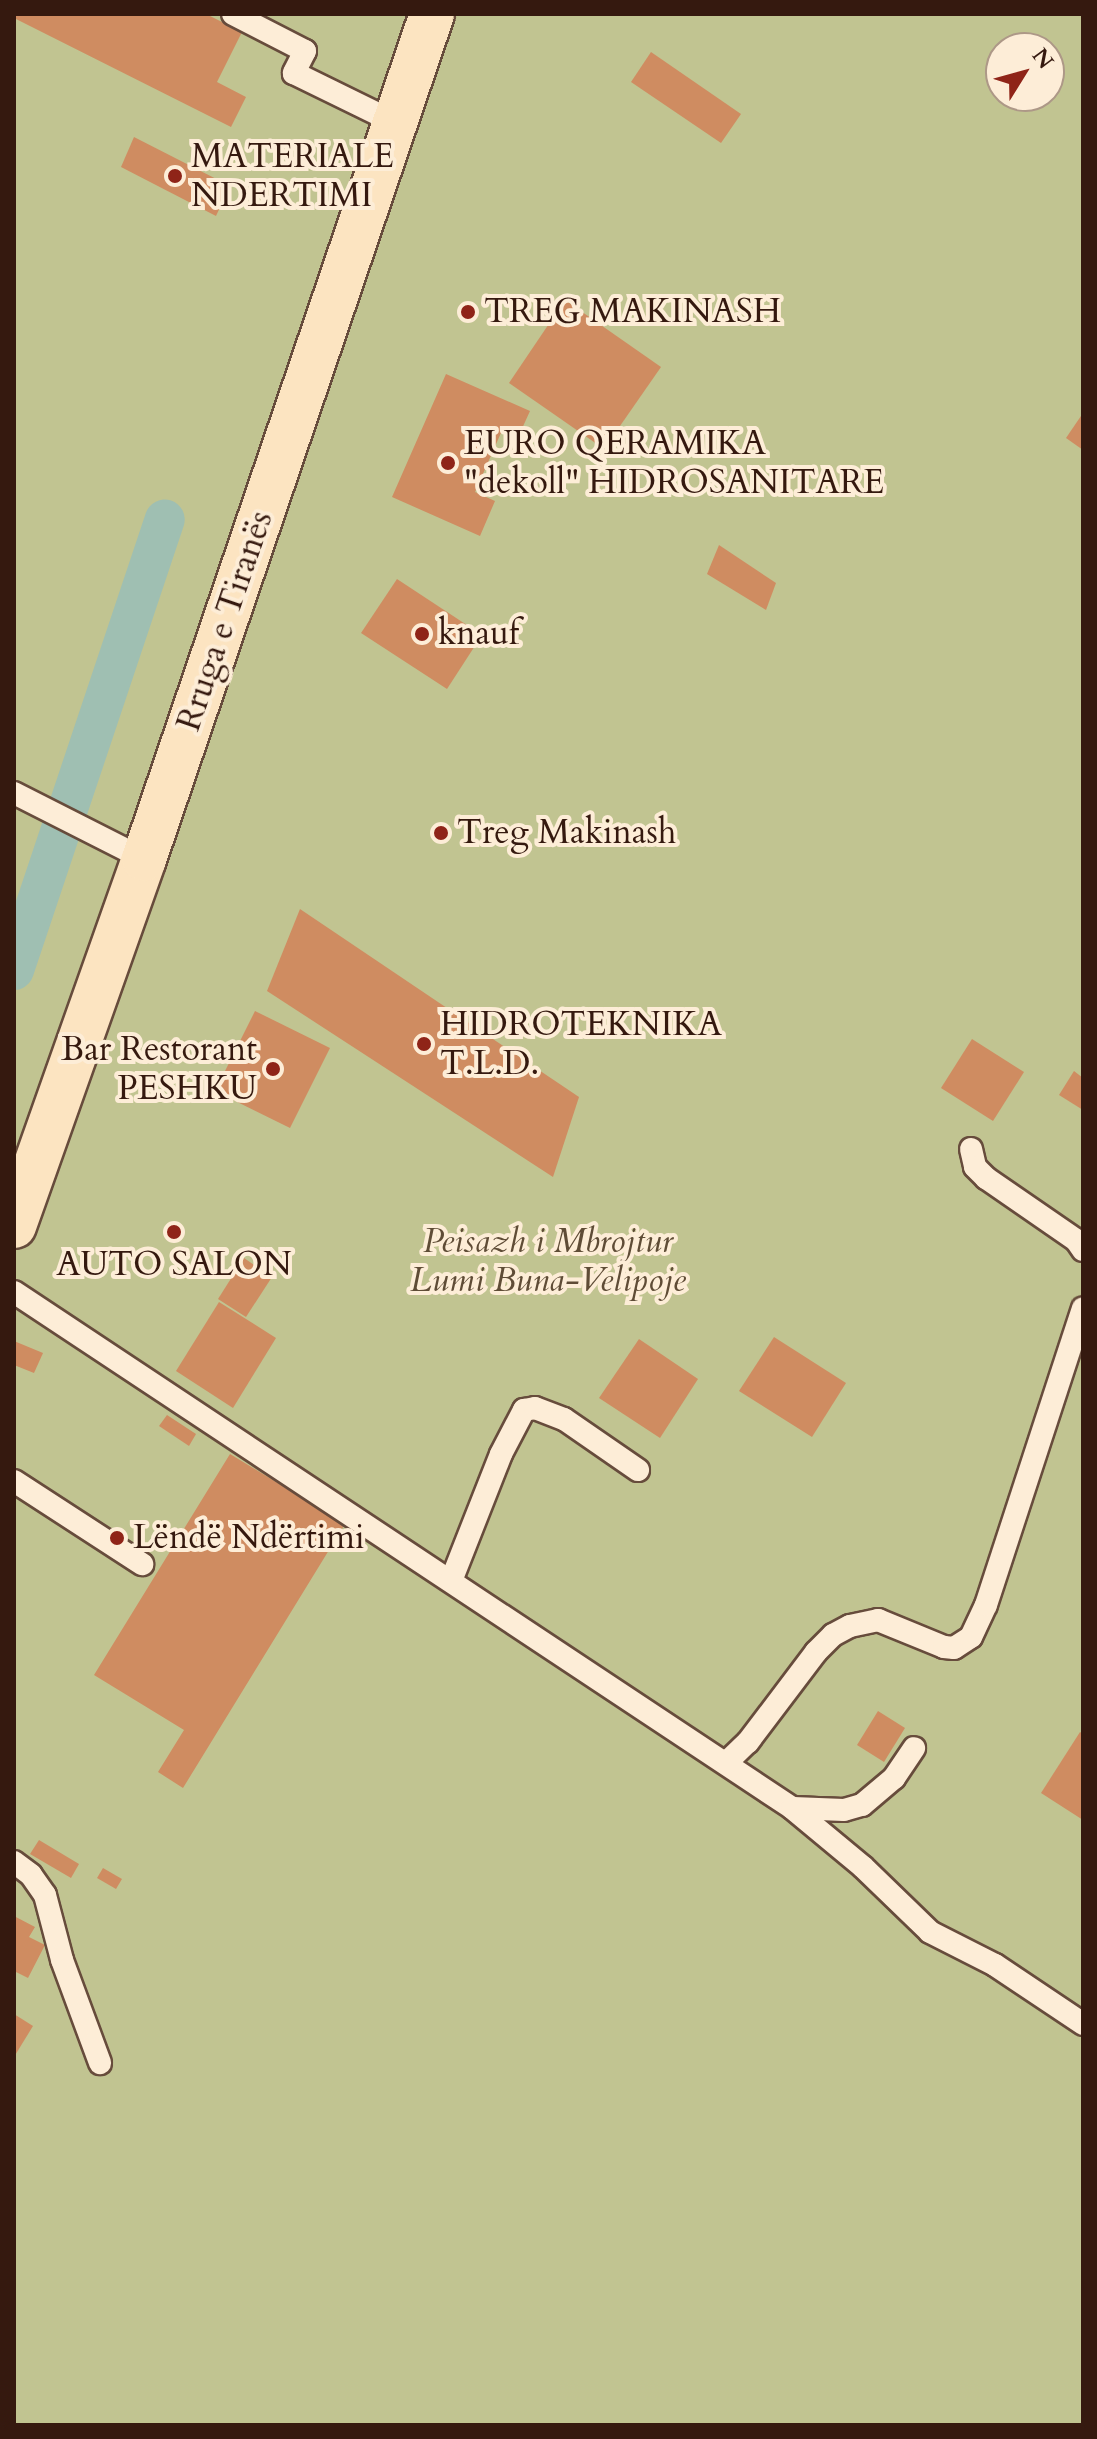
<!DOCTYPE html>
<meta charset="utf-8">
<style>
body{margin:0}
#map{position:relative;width:1097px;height:2439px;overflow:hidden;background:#fce4c1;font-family:Cardo,serif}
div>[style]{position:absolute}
.green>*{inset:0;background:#c1c491}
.canal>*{height:40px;margin:-20px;padding:0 20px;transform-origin:20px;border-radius:20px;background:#9fbfb2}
.building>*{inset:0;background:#cf8c61}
.roads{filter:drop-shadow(2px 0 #674c3c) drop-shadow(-2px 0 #674c3c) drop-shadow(0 2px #674c3c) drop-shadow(0 -2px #674c3c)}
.lane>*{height:22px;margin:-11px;padding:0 11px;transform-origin:11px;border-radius:11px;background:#fdedd7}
.primary>*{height:44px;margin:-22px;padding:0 22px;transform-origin:22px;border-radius:22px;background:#fce4c1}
.dots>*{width:22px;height:22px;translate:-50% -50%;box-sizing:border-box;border:4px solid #fdedd7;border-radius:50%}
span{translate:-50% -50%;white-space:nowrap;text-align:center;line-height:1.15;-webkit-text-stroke:8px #fdedd7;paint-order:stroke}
.poi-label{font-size:34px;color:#35190f}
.left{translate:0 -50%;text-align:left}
.right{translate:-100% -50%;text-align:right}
.street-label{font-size:34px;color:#35190f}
.park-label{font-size:34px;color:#5f4c36;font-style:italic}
.frame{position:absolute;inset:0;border:16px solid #35190f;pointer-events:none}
.north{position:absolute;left:985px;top:32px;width:80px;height:80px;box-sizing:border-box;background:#fdedd7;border:2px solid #ad9887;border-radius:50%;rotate:53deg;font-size:22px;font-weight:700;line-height:32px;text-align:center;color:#35190f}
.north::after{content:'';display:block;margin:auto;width:28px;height:36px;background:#8f2418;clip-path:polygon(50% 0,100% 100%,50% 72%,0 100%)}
</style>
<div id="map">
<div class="green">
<div style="clip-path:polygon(evenodd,14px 14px,1083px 14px,1083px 2425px,14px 2425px,14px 14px,1001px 48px,1049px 48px,1049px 96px,1001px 96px,1001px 48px)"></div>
</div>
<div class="canal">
<div style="left:14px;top:970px;width:475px;rotate:-71.5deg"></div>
</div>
<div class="building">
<div style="clip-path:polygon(14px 14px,206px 14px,242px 32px,217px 82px,246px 97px,231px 127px,14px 18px)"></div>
<div style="clip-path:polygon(651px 52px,741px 114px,721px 143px,631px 82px)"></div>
<div style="clip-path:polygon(134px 137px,230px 186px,216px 216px,121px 167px)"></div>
<div style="clip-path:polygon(565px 300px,661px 367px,604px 449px,509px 383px)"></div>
<div style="clip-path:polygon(446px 374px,530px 411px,520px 433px,504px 426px,475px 492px,495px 501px,480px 536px,392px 497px)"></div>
<div style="clip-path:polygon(1083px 413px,1083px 450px,1066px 438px)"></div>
<div style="clip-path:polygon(719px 545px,776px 583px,766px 610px,707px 574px)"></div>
<div style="clip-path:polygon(397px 579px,482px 635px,447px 689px,361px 633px)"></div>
<div style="clip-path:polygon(300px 909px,579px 1097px,553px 1177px,267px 991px)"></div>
<div style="clip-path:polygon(255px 1011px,330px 1048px,290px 1128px,215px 1091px)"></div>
<div style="clip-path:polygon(972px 1039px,1024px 1072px,993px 1121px,941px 1088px)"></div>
<div style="clip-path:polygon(1074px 1071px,1083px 1078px,1083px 1110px,1059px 1095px)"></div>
<div style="clip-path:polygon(244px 1258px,272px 1277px,246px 1317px,218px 1299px)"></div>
<div style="clip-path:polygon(219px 1302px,276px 1338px,233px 1408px,176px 1371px)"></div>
<div style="clip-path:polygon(774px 1337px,846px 1383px,812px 1437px,739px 1391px)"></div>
<div style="clip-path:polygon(639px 1339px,698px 1379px,660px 1438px,599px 1398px)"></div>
<div style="clip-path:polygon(14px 1341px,43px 1353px,34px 1373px,14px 1365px)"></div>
<div style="clip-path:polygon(167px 1415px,196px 1434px,189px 1446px,159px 1426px)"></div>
<div style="clip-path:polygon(230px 1454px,345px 1524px,183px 1788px,158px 1772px,184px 1730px,94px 1675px)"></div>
<div style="clip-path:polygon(878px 1711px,905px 1728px,884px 1762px,857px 1745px)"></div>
<div style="clip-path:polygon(1080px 1732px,1083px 1734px,1083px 1820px,1041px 1793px)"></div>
<div style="clip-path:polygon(39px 1840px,79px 1864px,71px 1878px,30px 1854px)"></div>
<div style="clip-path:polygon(103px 1868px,122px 1879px,116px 1889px,97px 1878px)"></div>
<div style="clip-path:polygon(14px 1916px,35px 1927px,29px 1937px,45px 1945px,28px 1978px,14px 1971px)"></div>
<div style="clip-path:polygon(14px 2014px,33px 2026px,14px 2057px)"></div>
</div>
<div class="roads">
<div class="lane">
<div style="left:233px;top:14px;width:81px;rotate:27.2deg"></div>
<div style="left:305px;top:51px;width:25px;rotate:117deg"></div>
<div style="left:294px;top:73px;width:114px;rotate:26.1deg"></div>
<div style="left:14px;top:793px;width:146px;rotate:26.9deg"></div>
<div style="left:971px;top:1149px;width:18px;rotate:77deg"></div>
<div style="left:975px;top:1167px;width:16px;rotate:45deg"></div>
<div style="left:986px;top:1178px;width:109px;rotate:34.6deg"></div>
<div style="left:1076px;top:1240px;width:12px;rotate:55deg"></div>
<div style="left:14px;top:1292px;width:934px;rotate:33.55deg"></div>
<div style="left:792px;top:1808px;width:92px;rotate:39.7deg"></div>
<div style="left:863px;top:1867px;width:93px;rotate:44.1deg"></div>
<div style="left:930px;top:1932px;width:73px;rotate:26.9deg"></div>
<div style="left:995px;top:1965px;width:106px;rotate:33.8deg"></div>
<div style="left:14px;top:1481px;width:153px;rotate:33deg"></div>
<div style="left:451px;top:1581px;width:136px;rotate:-68.5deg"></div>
<div style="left:501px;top:1454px;width:50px;rotate:-62.4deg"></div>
<div style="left:524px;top:1410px;width:11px;rotate:-10deg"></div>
<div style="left:535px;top:1408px;width:31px;rotate:21deg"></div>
<div style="left:564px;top:1419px;width:90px;rotate:34.6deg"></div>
<div style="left:726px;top:1763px;width:30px;rotate:-44deg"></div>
<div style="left:748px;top:1742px;width:113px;rotate:-52.9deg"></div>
<div style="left:816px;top:1652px;width:24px;rotate:-45deg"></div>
<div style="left:833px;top:1635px;width:19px;rotate:-28deg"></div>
<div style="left:850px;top:1626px;width:29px;rotate:-12deg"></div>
<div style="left:878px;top:1620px;width:71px;rotate:22.2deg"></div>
<div style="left:944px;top:1647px;width:10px;rotate:6deg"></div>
<div style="left:954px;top:1648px;width:20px;rotate:-33deg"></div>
<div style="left:971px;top:1637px;width:35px;rotate:-65deg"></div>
<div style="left:986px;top:1605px;width:312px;rotate:-71.9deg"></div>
<div style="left:793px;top:1808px;width:51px;rotate:2.2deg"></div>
<div style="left:844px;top:1810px;width:19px;rotate:-16deg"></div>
<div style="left:862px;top:1805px;width:42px;rotate:-40.2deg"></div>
<div style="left:894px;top:1778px;width:36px;rotate:-56deg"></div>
<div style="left:14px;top:1862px;width:21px;rotate:37deg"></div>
<div style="left:31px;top:1875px;width:24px;rotate:55deg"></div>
<div style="left:45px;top:1895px;width:67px;rotate:75.3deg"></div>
<div style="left:62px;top:1960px;width:110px;rotate:69.7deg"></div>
</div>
<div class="primary">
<div style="left:14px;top:1226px;width:389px;rotate:-70.5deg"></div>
<div style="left:144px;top:859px;width:893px;rotate:-71.18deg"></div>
</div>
</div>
<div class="dots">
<div style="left:175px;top:176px;background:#8f2418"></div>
<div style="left:468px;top:312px;background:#8f2418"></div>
<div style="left:448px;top:463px;background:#8f2418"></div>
<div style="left:422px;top:634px;background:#8f2418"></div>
<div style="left:441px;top:833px;background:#8f2418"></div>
<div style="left:424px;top:1044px;background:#8f2418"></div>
<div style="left:273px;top:1069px;background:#8f2418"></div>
<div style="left:174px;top:1232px;background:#8f2418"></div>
<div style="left:117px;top:1538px;background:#8f2418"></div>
</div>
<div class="poi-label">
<span class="left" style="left:191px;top:176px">MATERIALE<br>NDERTIMI</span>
<span class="left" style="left:484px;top:312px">TREG MAKINASH</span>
<span class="left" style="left:464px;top:463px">EURO QERAMIKA<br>"dekoll" HIDROSANITARE</span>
<span class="left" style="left:438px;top:634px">knauf</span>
<span class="left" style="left:457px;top:833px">Treg Makinash</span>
<span class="left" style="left:440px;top:1044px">HIDROTEKNIKA<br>T.L.D.</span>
<span class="right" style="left:257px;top:1069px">Bar Restorant<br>PESHKU</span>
<span style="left:174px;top:1265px">AUTO SALON</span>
<span class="left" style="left:133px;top:1538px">Lëndë Ndërtimi</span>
</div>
<div class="street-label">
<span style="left:225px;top:621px;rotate:-71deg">Rruga e Tiranës</span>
</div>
<div class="park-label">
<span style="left:548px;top:1261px">Peisazh i Mbrojtur<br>Lumi Buna-Velipoje</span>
</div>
<div class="frame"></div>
<div class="north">N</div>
</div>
